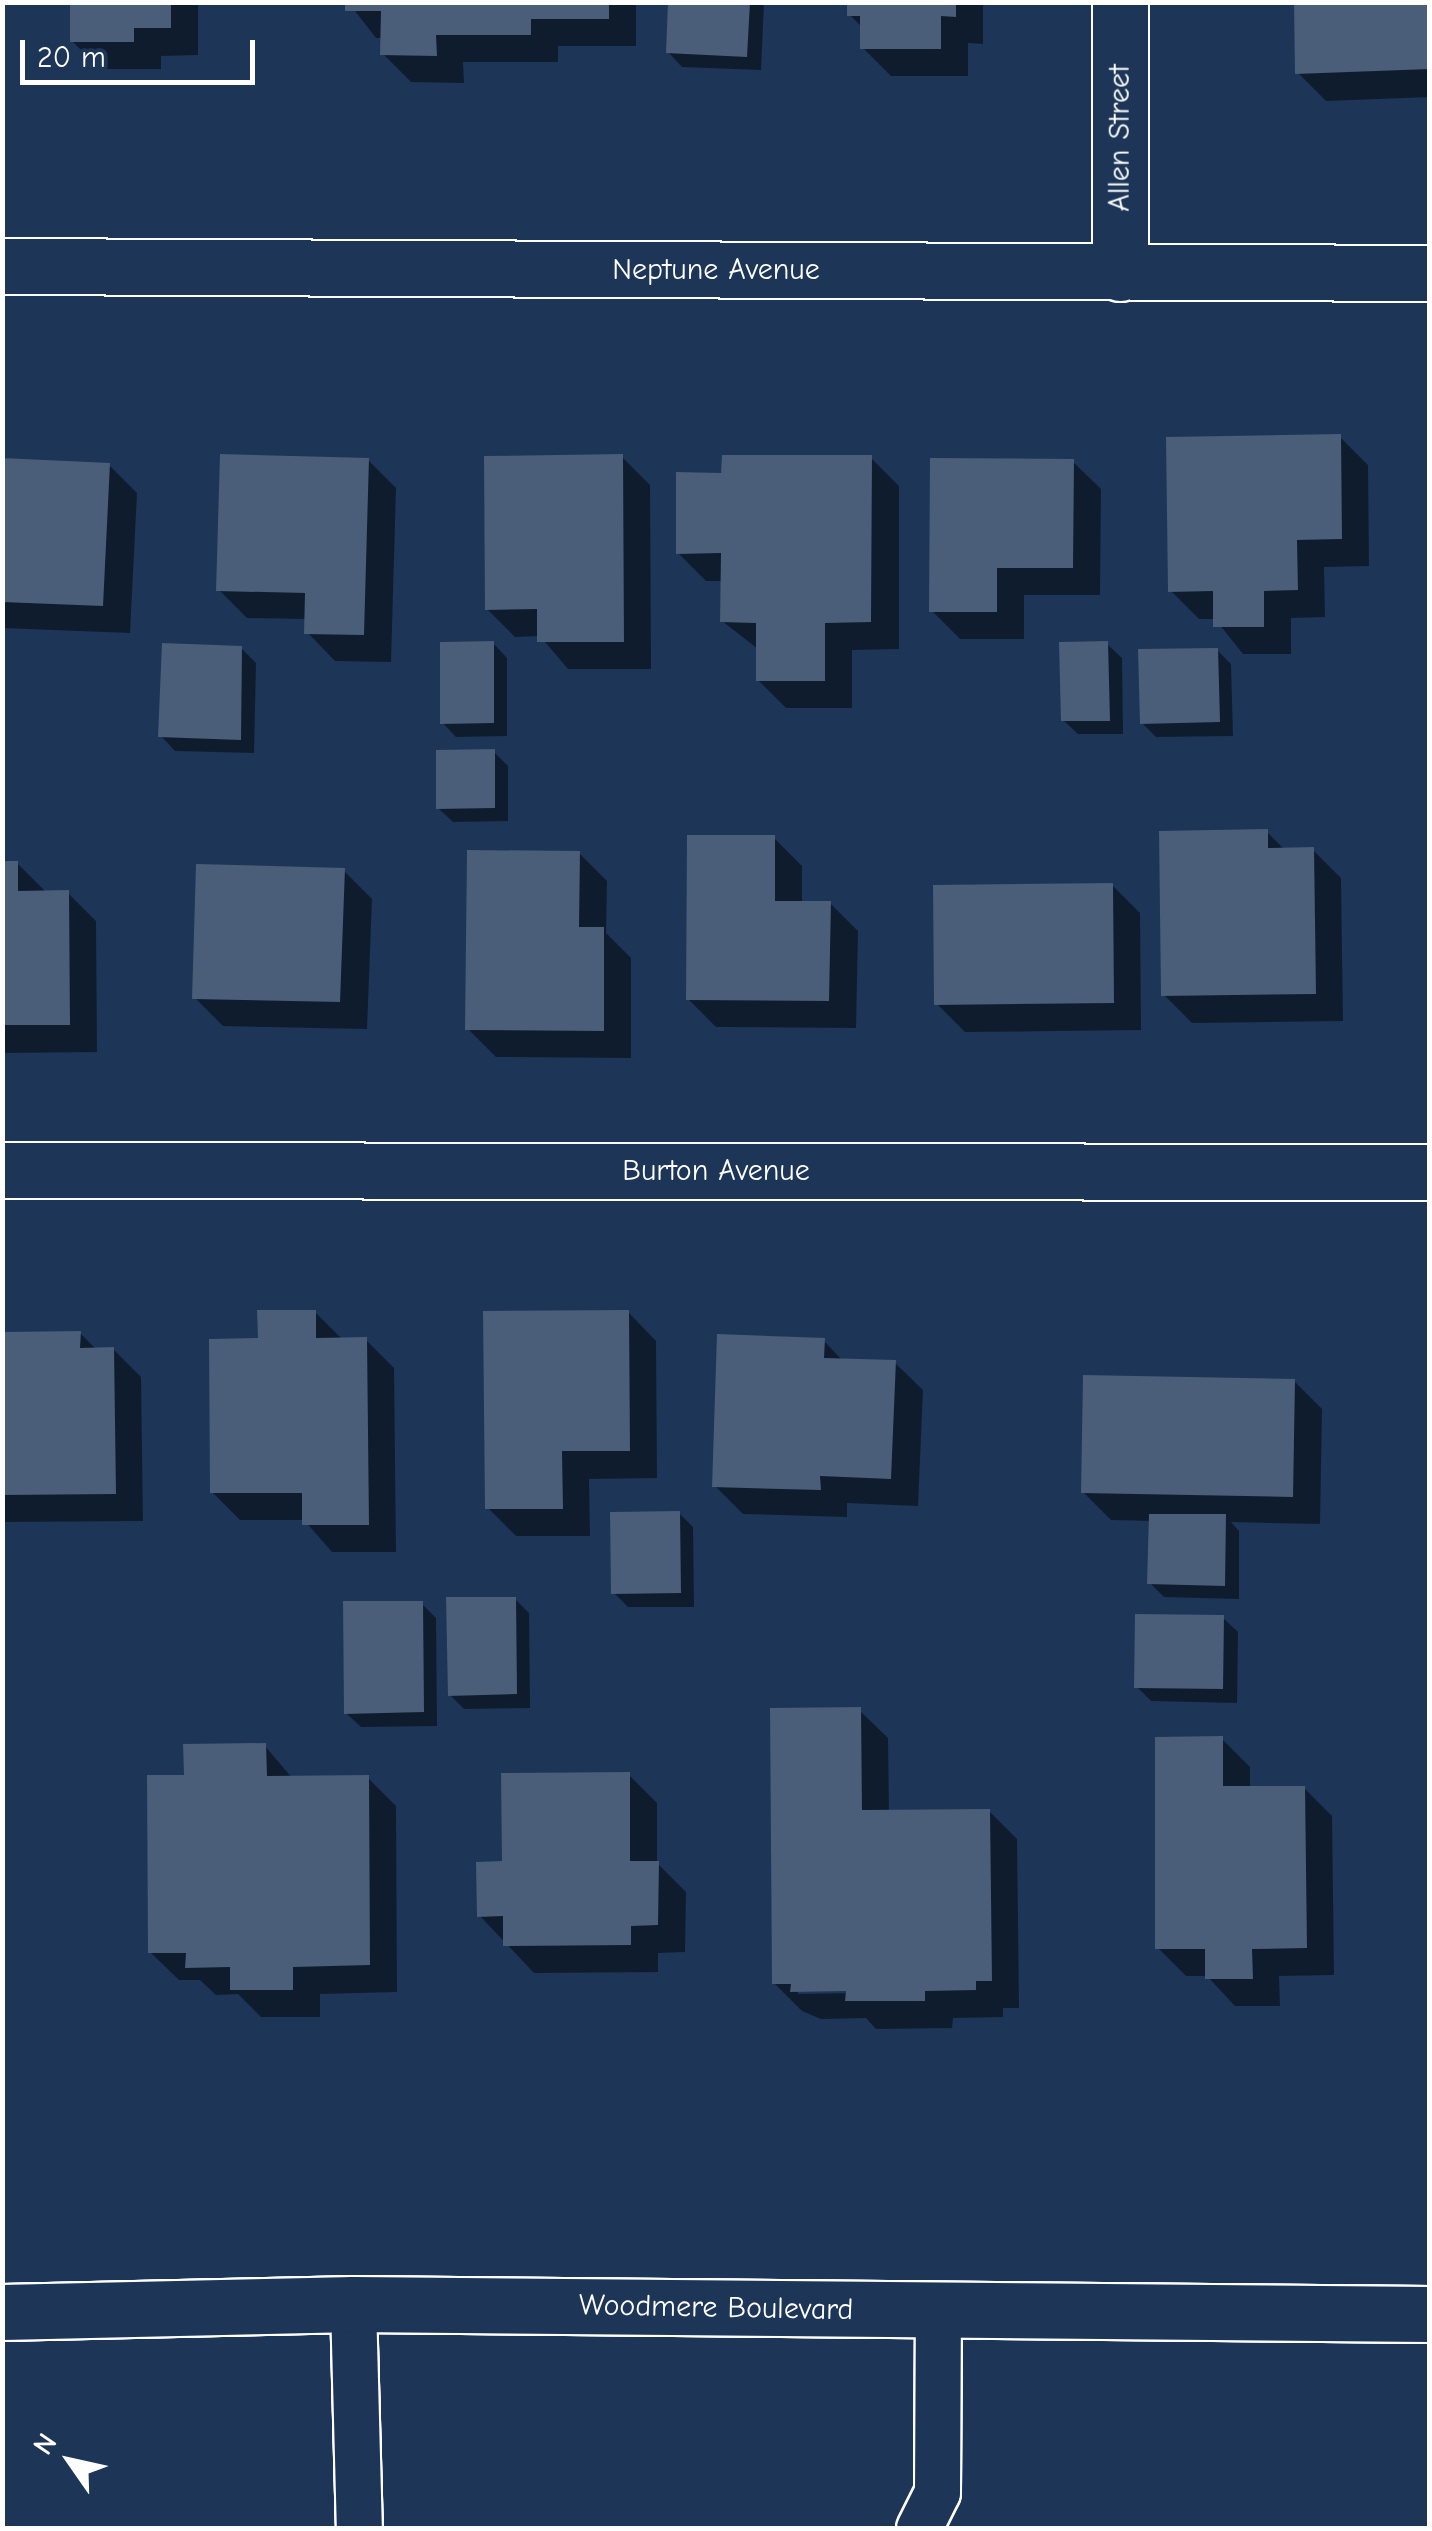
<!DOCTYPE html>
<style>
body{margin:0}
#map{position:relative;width:1432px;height:2531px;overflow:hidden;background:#1d3557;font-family:"Comic Neue",sans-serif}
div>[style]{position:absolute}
.shadow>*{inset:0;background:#0007}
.building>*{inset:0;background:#4a5d79}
.roads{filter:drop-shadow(2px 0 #fff) drop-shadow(-2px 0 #fff) drop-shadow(0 2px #fff) drop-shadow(0 -2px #fff)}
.service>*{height:45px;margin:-22.5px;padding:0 22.5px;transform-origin:22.5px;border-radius:22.5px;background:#1d3557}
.minor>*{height:55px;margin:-27.5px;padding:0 27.5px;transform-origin:27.5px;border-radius:27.5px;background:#1d3557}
.tertiary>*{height:55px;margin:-27.5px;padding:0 27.5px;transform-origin:27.5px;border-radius:27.5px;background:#1d3557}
span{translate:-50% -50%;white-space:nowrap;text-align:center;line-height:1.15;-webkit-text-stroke:9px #1d3557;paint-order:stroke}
.street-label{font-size:30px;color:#fff}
.frame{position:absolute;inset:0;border:5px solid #fff;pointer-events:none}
.north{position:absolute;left:20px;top:2411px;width:100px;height:100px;-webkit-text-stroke:8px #1d3557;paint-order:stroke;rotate:304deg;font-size:28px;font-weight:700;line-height:40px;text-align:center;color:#fff}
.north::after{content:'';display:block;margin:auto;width:35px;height:45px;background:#fff;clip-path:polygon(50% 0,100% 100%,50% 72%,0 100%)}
.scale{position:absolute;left:20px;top:40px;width:235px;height:45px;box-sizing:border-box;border:5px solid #fff;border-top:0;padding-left:12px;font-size:30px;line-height:35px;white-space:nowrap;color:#fff;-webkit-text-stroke:8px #1d3557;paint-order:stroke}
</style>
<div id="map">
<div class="shadow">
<div style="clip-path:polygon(72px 2px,198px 2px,198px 55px,161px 56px,161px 69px,100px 69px,72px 41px)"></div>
<div style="clip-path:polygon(348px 2px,636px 2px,636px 46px,558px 46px,558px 62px,463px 62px,464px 83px,411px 82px,383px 54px,383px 38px,376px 38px)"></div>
<div style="clip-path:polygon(670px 2px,764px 2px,761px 70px,682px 67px,668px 52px)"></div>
<div style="clip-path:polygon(850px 2px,983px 2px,983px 44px,968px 43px,968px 76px,891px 76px,863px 48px,863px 28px,850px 15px)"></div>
<div style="clip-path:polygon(1296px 2px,1430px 2px,1430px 97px,1326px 101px,1298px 73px)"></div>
<div style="clip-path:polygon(1340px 437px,1368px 465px,1369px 566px,1324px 567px,1325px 617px,1291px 618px,1291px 654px,1243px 654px,1215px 619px,1199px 619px,1171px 591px)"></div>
<div style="clip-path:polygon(622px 457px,650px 485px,651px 669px,568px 669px,540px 636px,515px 637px,487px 609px)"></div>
<div style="clip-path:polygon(871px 458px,899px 486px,899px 649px,852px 650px,852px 708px,786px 708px,758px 680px,758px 649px,722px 621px,723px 581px,706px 581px,678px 553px,724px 475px)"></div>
<div style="clip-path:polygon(368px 460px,396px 488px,391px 662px,335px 661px,307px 632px,307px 619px,247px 618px,219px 590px)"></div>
<div style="clip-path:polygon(2px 461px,109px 465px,137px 493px,130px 633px,2px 628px)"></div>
<div style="clip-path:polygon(1072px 461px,1101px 489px,1100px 595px,1024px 595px,1024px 639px,960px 639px,932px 611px)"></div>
<div style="clip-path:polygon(493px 643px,507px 658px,507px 736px,456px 737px,442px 722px)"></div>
<div style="clip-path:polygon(1107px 644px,1122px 658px,1123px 734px,1078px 734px,1063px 720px)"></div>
<div style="clip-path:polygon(241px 648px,256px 663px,254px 753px,175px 751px,161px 736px)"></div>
<div style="clip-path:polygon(1217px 650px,1231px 664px,1233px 736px,1156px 737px,1142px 723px)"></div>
<div style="clip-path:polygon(494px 752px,508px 766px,508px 821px,453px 822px,438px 808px)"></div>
<div style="clip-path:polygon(1267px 832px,1285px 850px,1313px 850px,1341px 878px,1343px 1021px,1192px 1023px,1164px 995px)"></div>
<div style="clip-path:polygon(774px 838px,802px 866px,802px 903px,830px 903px,858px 931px,856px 1028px,716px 1027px,688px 999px)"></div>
<div style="clip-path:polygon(579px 853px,607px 881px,606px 933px,631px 958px,631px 1058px,496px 1057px,468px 1029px)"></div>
<div style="clip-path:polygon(17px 863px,45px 891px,68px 893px,96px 921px,97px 1052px,2px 1053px,2px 864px)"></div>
<div style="clip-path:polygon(344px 871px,372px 899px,367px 1029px,223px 1026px,195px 998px)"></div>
<div style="clip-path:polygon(1112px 885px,1140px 913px,1141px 1030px,965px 1032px,937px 1004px)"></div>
<div style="clip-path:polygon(315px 1312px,343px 1340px,366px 1340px,394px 1368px,396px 1552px,332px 1552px,304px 1520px,240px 1520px,212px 1492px,260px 1340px)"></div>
<div style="clip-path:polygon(628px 1312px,656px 1341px,657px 1478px,589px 1479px,590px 1536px,516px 1536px,488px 1508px)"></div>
<div style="clip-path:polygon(80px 1333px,97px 1350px,113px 1349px,141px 1377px,143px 1521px,2px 1522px,2px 1334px)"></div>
<div style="clip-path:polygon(824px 1341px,843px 1361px,894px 1362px,923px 1390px,918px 1506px,847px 1503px,847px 1517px,743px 1514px,715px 1486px)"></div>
<div style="clip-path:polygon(1294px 1381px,1322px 1409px,1320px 1524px,1231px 1522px,1239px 1531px,1239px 1599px,1164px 1597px,1150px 1583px,1151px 1521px,1111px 1520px,1083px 1492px)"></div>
<div style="clip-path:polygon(679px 1513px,693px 1527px,694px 1607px,628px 1607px,614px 1593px)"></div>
<div style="clip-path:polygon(515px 1599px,529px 1613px,530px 1708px,464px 1709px,450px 1695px)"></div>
<div style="clip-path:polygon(422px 1604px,436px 1618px,437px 1726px,361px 1727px,346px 1713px)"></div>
<div style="clip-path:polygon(1223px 1618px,1238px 1632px,1237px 1703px,1151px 1701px,1137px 1687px)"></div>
<div style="clip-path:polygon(evenodd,859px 1710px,888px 1738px,889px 1813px,989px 1811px,1017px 1839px,1019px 2008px,1003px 2008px,1003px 2017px,953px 2018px,952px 2028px,876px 2029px,866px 2018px,821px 2019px,802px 2011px,774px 1983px,859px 1710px,858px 1988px,858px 1993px,798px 1994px,798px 1989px,858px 1988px)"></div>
<div style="clip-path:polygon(1222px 1739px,1250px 1767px,1250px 1788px,1304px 1788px,1332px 1816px,1334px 1975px,1279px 1976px,1280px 2006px,1235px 2006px,1207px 1976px,1186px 1976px,1158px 1948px)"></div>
<div style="clip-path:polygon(265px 1746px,293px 1779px,368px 1778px,396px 1806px,397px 1992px,320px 1994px,320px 2017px,261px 2017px,238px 1994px,216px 1995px,200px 1980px,179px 1980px,150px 1952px,187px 1777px)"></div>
<div style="clip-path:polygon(629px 1775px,657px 1803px,657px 1863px,686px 1892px,685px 1952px,658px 1953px,658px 1972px,534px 1973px,480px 1916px,504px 1864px)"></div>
</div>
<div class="building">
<div style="clip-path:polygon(70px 2px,171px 2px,171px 28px,134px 28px,134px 42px,70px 42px)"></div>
<div style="clip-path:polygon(345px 2px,609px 2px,609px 19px,531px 19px,531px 35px,436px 35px,437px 56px,380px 55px,381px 11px,345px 11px)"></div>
<div style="clip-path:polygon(668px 2px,750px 2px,747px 57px,666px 53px)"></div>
<div style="clip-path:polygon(847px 2px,956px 2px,956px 17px,941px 16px,941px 49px,860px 49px,860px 16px,847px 16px)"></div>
<div style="clip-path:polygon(1294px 2px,1429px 2px,1430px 69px,1295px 74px)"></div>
<div style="clip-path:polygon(1341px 434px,1342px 539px,1297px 540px,1298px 590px,1264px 591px,1264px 627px,1213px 627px,1213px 591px,1168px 592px,1166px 437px)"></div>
<div style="clip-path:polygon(220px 454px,369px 458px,364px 635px,304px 634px,305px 593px,216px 591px)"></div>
<div style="clip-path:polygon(623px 454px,624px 642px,537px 642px,537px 609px,485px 610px,484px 456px)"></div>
<div style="clip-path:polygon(722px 455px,872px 455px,871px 622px,825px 623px,825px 681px,756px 681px,756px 623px,720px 622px,721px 553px,676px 554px,676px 472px,721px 473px)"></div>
<div style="clip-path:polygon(2px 458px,110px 463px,103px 606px,2px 602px)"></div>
<div style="clip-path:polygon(930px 458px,1074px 459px,1073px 568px,997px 568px,997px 612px,929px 612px)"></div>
<div style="clip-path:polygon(494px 641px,494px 723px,440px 724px,440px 642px)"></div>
<div style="clip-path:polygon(1108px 641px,1110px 721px,1061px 721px,1059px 642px)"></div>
<div style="clip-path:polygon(162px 643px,242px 646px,241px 740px,158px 737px)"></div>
<div style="clip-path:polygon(1218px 648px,1220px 722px,1140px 724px,1138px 649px)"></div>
<div style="clip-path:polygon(495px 749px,495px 808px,436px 809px,436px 750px)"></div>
<div style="clip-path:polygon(1268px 829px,1268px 848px,1314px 847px,1316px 994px,1161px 996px,1159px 831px)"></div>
<div style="clip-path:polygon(687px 835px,775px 835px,775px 901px,831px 901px,829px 1001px,686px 1000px)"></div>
<div style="clip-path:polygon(467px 850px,580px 851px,579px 927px,604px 927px,604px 1031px,465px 1030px)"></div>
<div style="clip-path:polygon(2px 861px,18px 861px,18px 891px,69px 890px,70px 1025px,2px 1025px)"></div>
<div style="clip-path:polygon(196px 864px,345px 868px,340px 1002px,192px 999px)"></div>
<div style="clip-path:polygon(1113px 883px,1114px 1003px,934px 1005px,933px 885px)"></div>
<div style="clip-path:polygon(257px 1310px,316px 1310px,316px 1338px,367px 1337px,369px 1525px,302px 1525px,302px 1493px,210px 1493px,209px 1339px,258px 1338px)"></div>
<div style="clip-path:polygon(629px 1310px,630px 1451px,562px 1451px,563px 1509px,485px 1509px,483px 1311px)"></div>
<div style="clip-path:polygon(81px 1331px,80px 1348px,114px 1347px,116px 1494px,2px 1495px,2px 1332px)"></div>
<div style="clip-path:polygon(717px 1334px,825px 1338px,824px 1358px,896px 1360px,891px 1479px,820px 1476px,821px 1490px,712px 1487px)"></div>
<div style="clip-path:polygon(1083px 1375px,1295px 1379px,1293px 1497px,1081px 1493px)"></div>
<div style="clip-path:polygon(680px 1511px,681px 1593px,611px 1594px,610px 1512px)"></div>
<div style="clip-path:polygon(1149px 1514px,1226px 1514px,1225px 1586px,1147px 1584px)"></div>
<div style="clip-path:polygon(446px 1597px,516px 1597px,517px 1694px,448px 1696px)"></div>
<div style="clip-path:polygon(343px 1601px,423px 1601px,424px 1712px,344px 1714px)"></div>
<div style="clip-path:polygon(1135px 1614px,1224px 1615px,1223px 1689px,1134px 1688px)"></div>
<div style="clip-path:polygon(861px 1707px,862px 1810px,990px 1809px,992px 1981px,976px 1981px,976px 1990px,925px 1991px,925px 2001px,845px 2001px,846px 1991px,790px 1992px,791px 1984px,772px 1984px,770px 1708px)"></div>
<div style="clip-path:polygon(1223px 1736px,1223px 1786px,1305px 1786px,1307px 1948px,1252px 1949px,1253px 1979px,1205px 1979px,1205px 1949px,1155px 1949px,1155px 1737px)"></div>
<div style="clip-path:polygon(266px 1743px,267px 1776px,369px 1775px,370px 1965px,293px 1967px,293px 1990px,230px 1990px,230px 1967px,185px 1968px,186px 1953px,148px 1953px,147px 1775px,184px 1775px,183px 1744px)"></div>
<div style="clip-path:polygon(630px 1772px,630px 1861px,659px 1861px,658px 1925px,631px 1926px,631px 1945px,503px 1946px,503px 1916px,477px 1917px,476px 1862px,502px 1861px,501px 1773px)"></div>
</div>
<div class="roads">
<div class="service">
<div style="left:353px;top:2304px;width:224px;rotate:88.5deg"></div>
<div style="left:919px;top:2528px;width:40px;rotate:-63.4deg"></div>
<div style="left:937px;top:2492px;width:182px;rotate:-89.7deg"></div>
</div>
<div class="minor">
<div style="left:2px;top:266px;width:1428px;rotate:0.28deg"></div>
<div style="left:1120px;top:273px;width:271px;rotate:-90deg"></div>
<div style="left:2px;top:1170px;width:1428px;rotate:0.08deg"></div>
</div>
<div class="tertiary">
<div style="left:2px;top:2312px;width:351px;rotate:-1.3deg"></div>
<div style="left:353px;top:2304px;width:1077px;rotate:0.53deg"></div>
</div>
</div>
<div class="street-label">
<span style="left:1120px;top:138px;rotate:-90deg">Allen Street</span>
<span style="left:716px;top:270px">Neptune Avenue</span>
<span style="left:716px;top:1171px">Burton Avenue</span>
<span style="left:716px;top:2308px;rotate:1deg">Woodmere Boulevard</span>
</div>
<div class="frame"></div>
<div class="north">N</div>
<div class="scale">20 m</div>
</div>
